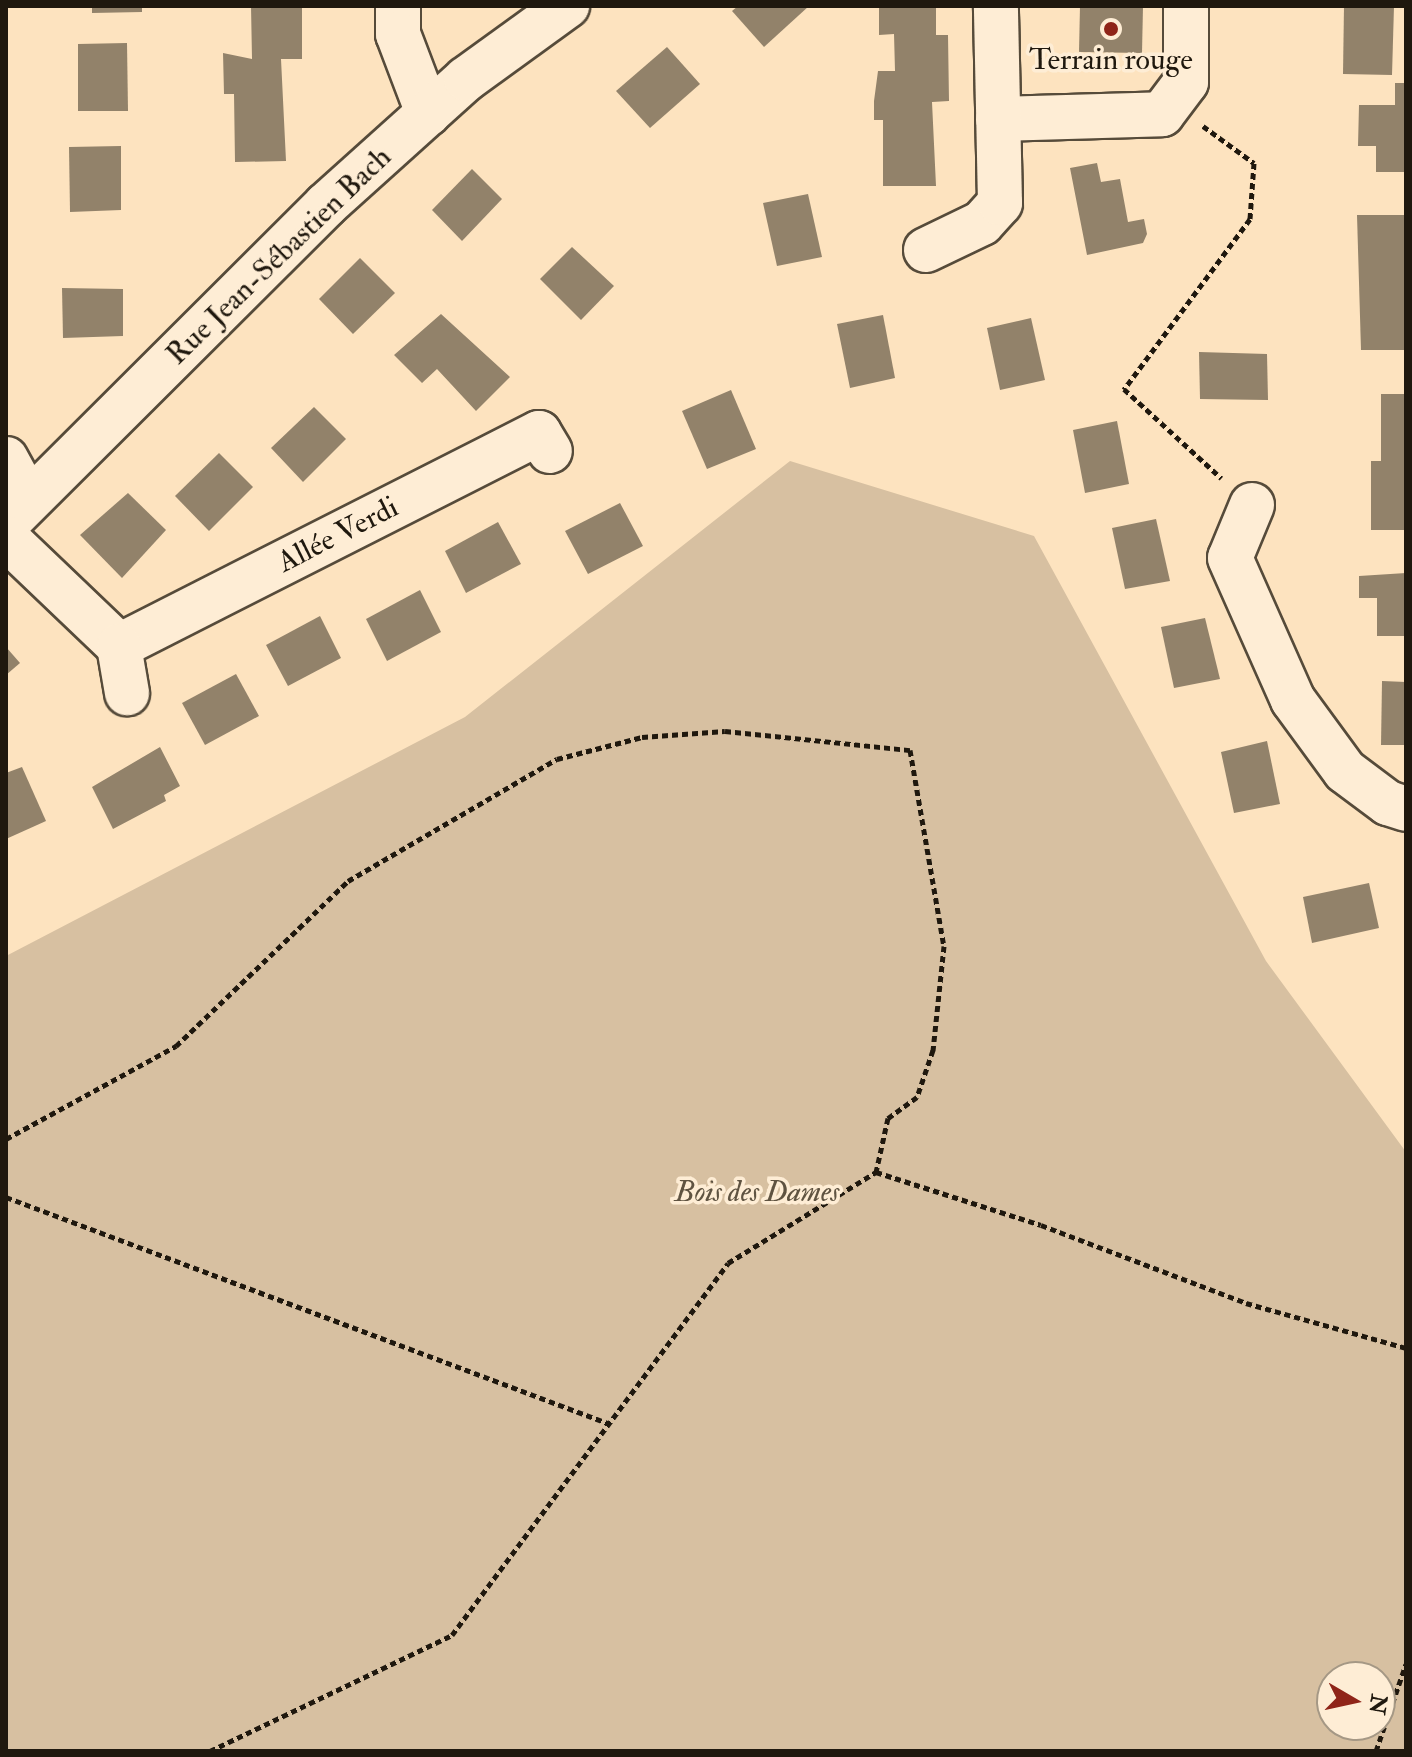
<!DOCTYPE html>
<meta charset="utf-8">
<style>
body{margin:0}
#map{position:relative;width:1412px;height:1757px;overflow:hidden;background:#fde3bf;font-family:"IM FELL Double Pica",serif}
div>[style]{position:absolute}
.green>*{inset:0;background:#d7c0a1}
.building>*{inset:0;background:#92826a}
.path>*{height:5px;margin-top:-2.5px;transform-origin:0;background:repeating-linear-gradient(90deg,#1f180e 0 6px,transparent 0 10px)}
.roads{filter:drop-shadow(2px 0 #564b3a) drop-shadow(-2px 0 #564b3a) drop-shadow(0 2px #564b3a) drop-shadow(0 -2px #564b3a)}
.minor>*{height:44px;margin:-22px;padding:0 22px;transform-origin:22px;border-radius:22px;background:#feedd5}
.dots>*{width:22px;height:22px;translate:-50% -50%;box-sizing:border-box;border:4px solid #feedd5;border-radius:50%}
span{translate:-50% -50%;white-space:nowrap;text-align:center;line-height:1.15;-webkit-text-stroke:7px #feedd5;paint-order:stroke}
.poi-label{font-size:30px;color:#1f180e}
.street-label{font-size:30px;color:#1f180e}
.park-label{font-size:30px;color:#5f5341;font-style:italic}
.frame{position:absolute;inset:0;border:8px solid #1f180e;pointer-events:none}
.north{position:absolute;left:1316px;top:1661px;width:80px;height:80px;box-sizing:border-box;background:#feedd5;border:2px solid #a59885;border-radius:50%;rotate:99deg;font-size:22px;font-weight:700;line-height:32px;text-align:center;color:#1f180e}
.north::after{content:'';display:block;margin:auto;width:28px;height:36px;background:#8f2418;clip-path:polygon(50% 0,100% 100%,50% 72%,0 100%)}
</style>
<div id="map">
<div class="green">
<div style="clip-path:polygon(evenodd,790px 461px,1034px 536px,1266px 961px,1406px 1152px,1406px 1751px,6px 1751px,6px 956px,465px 717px,790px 461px,1332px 1677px,1380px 1677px,1380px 1725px,1332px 1725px,1332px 1677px)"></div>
</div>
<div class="building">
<div style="clip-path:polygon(92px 6px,142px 6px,142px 12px,92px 13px)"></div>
<div style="clip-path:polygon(251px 6px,302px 6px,302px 59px,281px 59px,286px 161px,235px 162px,234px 94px,224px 94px,223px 53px,252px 59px)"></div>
<div style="clip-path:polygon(738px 6px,809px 6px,764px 47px,732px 11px)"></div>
<div style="clip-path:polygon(879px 6px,936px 6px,936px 35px,948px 35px,949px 101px,932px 102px,936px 186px,883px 186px,883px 120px,874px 120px,874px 101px,878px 71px,895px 71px,894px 34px,879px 35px)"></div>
<div style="clip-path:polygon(1080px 6px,1143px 6px,1142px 53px,1079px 52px)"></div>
<div style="clip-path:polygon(1344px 6px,1394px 6px,1392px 75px,1343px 74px)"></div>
<div style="clip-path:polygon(127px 43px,128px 111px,78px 111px,78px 44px)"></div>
<div style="clip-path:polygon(667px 47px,700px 84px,650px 128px,616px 91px)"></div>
<div style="clip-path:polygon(1395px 83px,1406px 83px,1406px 172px,1376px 172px,1376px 146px,1358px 146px,1359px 105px,1395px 105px)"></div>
<div style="clip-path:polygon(121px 146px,121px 210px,70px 212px,69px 147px)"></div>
<div style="clip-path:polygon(1097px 163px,1101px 182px,1120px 179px,1128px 222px,1144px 219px,1147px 234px,1143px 243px,1087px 255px,1070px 168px)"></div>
<div style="clip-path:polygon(472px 169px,502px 199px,462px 241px,432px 210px)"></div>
<div style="clip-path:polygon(808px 194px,822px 257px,777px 266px,763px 203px)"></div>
<div style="clip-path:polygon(1357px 215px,1404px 215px,1406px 350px,1361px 350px)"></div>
<div style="clip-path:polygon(572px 247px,614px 286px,581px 320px,540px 279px)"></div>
<div style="clip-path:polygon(360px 258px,395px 293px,353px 334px,319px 299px)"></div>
<div style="clip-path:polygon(62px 288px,123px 289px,123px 336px,63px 338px)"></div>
<div style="clip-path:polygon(441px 314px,510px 377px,476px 411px,437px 369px,422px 383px,394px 355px)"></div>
<div style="clip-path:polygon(883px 315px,895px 378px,850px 388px,837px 324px)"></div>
<div style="clip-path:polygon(1031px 318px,1045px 380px,1000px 390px,987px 328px)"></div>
<div style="clip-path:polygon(1199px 352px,1267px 354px,1268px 400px,1200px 399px)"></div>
<div style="clip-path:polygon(731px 390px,756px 449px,707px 469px,682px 411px)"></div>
<div style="clip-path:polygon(1381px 394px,1406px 394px,1406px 530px,1371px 530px,1371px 461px,1381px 461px)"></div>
<div style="clip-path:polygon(314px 407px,346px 439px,303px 482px,271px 448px)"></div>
<div style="clip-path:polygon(1117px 421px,1129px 484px,1085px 493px,1073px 430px)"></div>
<div style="clip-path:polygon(219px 453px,253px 487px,209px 531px,175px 496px)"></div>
<div style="clip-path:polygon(128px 493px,166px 530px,122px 578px,80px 535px)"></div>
<div style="clip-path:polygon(620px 503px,643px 546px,588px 574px,565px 531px)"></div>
<div style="clip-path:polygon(1156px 519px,1170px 581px,1125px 589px,1112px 528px)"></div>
<div style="clip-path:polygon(498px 522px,521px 564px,466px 593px,445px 551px)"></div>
<div style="clip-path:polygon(1406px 573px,1406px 636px,1377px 636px,1377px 598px,1359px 598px,1359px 576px)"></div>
<div style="clip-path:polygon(420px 590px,441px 632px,387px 661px,366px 619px)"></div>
<div style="clip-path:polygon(320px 616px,341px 658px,288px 686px,266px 645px)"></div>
<div style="clip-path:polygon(1205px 618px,1220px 679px,1174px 688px,1161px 627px)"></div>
<div style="clip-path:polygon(6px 647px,20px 663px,6px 675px)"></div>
<div style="clip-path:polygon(236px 674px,259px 716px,205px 745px,182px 703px)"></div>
<div style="clip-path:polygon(1382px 681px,1406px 682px,1406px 745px,1381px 745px)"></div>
<div style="clip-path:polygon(1267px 741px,1280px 804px,1234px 813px,1221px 752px)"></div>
<div style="clip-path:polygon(160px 747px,180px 786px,164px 795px,166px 801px,113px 829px,92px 787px)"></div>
<div style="clip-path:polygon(22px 767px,46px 821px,6px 839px,6px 773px)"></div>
<div style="clip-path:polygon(1369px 883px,1379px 928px,1312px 943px,1303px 897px)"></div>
</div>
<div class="path">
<div style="left:1203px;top:126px;width:63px;rotate:36deg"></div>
<div style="left:1254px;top:163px;width:56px;rotate:94.1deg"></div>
<div style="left:1250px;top:219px;width:212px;rotate:126.5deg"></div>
<div style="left:1124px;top:389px;width:132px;rotate:42.5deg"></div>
<div style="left:6px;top:1139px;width:194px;rotate:-28.7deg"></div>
<div style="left:176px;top:1046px;width:238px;rotate:-43.8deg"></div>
<div style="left:348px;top:881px;width:242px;rotate:-30.3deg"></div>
<div style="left:557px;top:759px;width:88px;rotate:-14.5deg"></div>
<div style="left:642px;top:737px;width:83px;rotate:-4.1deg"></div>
<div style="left:725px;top:731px;width:186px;rotate:5.9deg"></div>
<div style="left:910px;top:750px;width:199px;rotate:80.2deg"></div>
<div style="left:944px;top:946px;width:105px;rotate:96deg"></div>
<div style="left:933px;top:1050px;width:50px;rotate:108.8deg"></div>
<div style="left:917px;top:1097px;width:36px;rotate:144deg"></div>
<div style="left:888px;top:1118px;width:55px;rotate:102.5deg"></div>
<div style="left:876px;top:1172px;width:173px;rotate:17.8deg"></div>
<div style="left:1041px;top:1225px;width:219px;rotate:20.8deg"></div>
<div style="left:1246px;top:1303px;width:166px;rotate:15.7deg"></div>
<div style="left:6px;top:1197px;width:645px;rotate:20.6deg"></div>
<div style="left:210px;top:1751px;width:268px;rotate:-25.6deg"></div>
<div style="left:452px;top:1635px;width:463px;rotate:-53.4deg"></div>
<div style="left:728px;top:1263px;width:174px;rotate:-31.6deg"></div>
<div style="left:1376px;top:1751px;width:92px;rotate:-71deg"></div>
</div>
<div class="roads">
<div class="minor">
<div style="left:398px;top:6px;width:28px;rotate:90deg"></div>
<div style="left:398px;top:34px;width:85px;rotate:69.2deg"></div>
<div style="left:998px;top:119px;width:164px;rotate:-1.7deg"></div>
<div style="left:1162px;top:114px;width:40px;rotate:-53deg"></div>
<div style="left:1186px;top:82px;width:76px;rotate:-90deg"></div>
<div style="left:926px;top:250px;width:62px;rotate:-25.7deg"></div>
<div style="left:982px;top:223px;width:27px;rotate:-48deg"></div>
<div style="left:1000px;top:203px;width:197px;rotate:-91.2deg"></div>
<div style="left:6px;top:459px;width:46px;rotate:61.2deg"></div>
<div style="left:1252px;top:505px;width:57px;rotate:112.5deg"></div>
<div style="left:1230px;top:558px;width:155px;rotate:66.1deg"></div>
<div style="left:1293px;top:700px;width:88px;rotate:53.8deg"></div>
<div style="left:1345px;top:771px;width:54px;rotate:36.7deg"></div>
<div style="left:1388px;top:803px;width:19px;rotate:18deg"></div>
<div style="left:6px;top:524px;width:452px;rotate:-44.9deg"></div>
<div style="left:326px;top:205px;width:188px;rotate:-42deg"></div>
<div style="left:466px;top:79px;width:125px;rotate:-35.9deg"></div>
<div style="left:6px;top:538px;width:156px;rotate:43.7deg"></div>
<div style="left:119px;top:646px;width:471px;rotate:-26.9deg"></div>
<div style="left:539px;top:433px;width:21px;rotate:59deg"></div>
<div style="left:119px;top:646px;width:48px;rotate:80.3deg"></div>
</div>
</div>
<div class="dots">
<div style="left:1111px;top:29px;background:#8f2418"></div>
</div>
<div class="poi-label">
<span style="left:1111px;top:60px">Terrain rouge</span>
</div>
<div class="street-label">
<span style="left:279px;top:256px;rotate:-44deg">Rue Jean-Sébastien Bach</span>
<span style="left:338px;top:535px;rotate:-27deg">Allée Verdi</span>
</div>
<div class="park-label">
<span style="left:757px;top:1192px">Bois des Dames</span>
</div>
<div class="frame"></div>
<div class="north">N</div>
</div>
